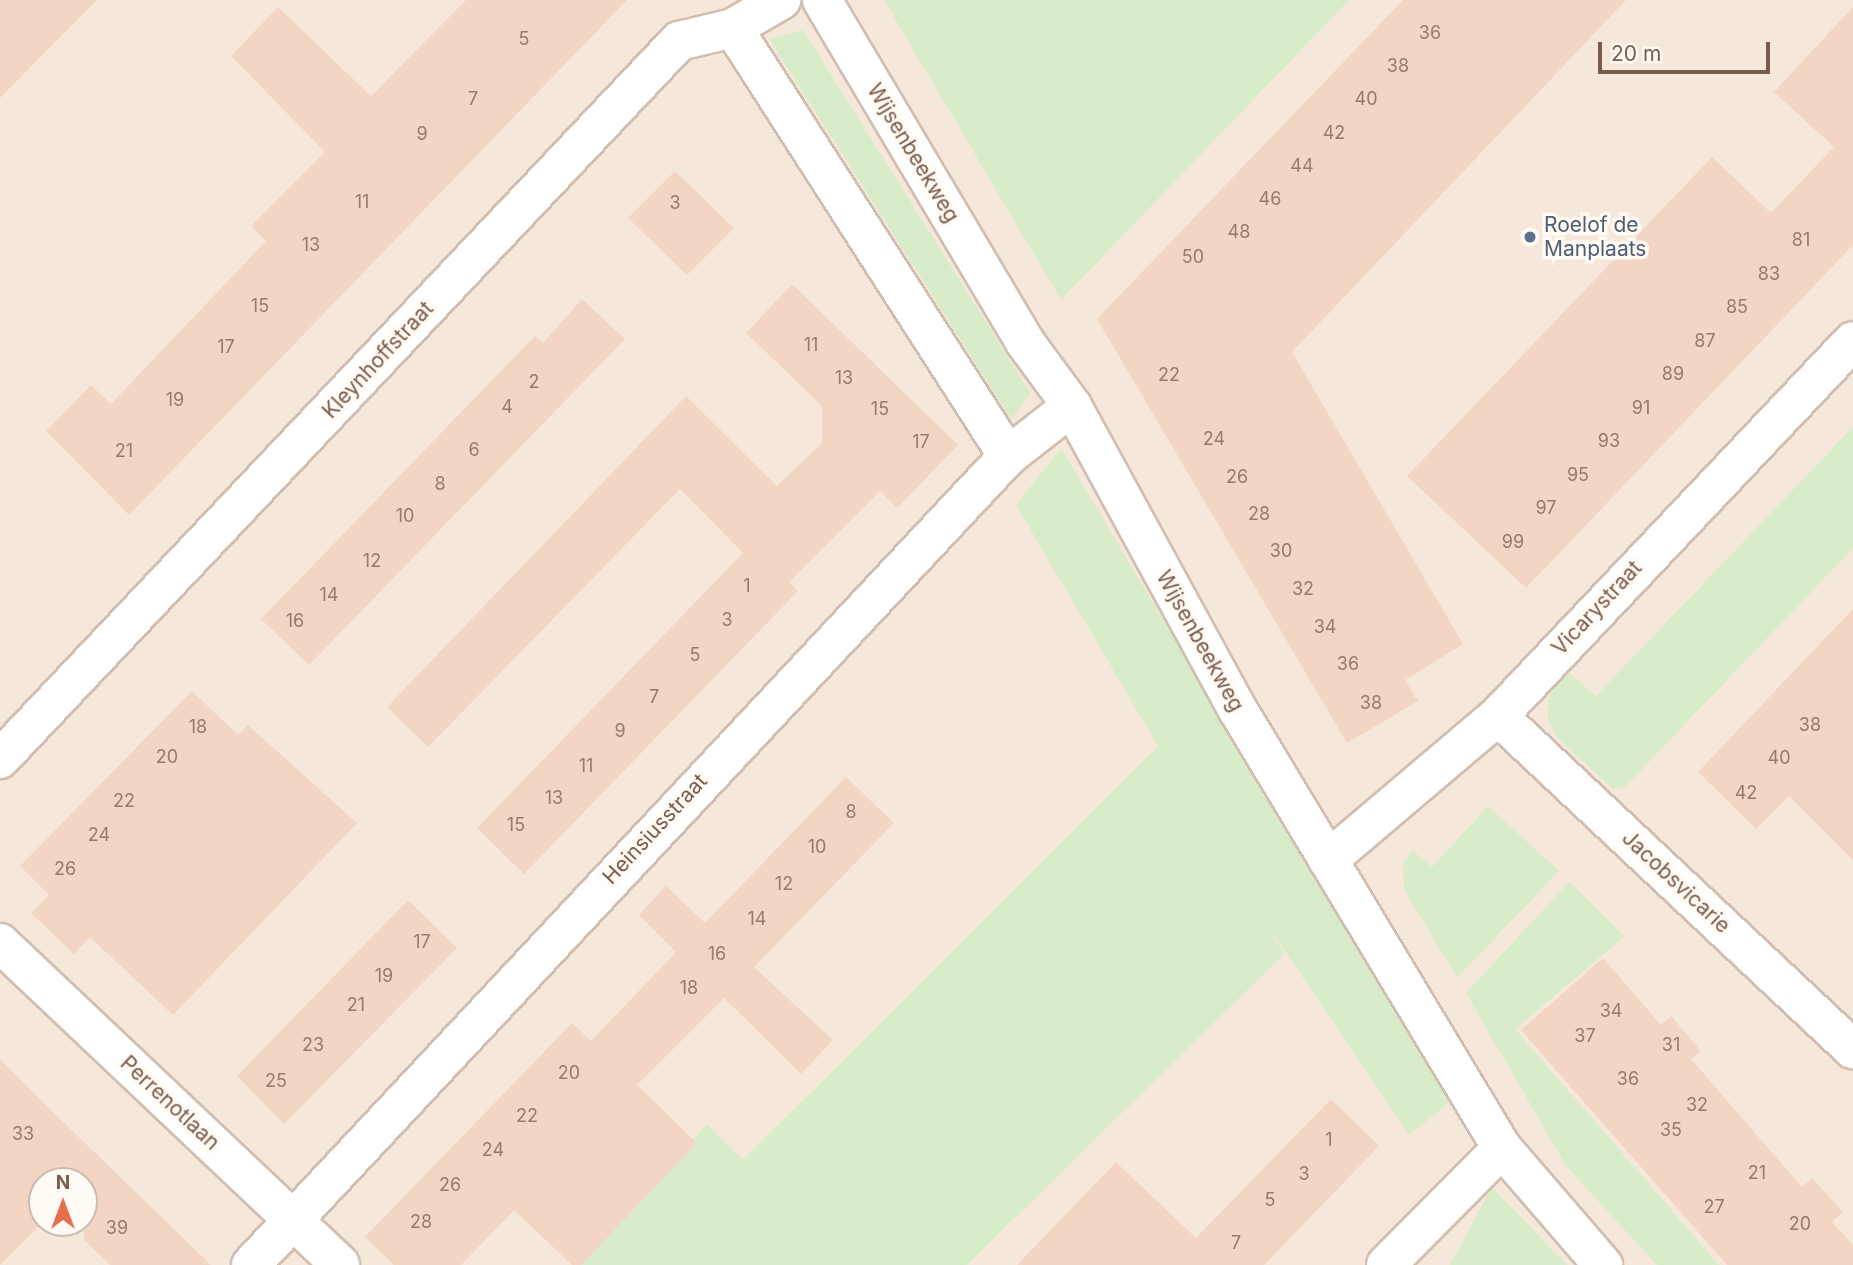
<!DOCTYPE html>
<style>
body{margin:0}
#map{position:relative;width:1853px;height:1265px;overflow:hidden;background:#fdf6ec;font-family:Inter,sans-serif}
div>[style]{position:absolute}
.residential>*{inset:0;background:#f5e8da}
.green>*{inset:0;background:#d8ecc9}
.building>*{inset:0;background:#f3d5c3}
.roads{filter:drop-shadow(2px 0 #d1beb0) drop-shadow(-2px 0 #d1beb0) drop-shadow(0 2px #d1beb0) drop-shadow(0 -2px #d1beb0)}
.minor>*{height:38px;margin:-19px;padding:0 19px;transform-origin:19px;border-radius:19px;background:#fff}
.dots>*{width:19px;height:19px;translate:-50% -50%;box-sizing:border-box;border:4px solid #fffaf3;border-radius:50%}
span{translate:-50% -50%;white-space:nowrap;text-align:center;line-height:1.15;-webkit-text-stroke:7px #fffaf3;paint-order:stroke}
.number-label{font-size:18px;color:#987a6a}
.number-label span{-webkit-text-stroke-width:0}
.street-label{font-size:21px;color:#7a5c4d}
.service-label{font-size:21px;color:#4e5e75}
.left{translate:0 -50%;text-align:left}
.north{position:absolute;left:28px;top:1167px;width:70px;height:70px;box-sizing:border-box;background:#fffaf3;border:2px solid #cabbb1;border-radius:50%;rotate:0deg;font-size:19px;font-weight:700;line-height:28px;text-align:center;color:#7a5c4d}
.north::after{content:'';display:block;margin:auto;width:24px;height:32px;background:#e76f51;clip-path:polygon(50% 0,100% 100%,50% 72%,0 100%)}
.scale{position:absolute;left:1598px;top:42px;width:172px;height:32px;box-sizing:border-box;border:4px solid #7a5c4d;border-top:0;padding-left:9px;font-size:21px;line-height:24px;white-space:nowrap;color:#7a5c4d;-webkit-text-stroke:5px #fffaf3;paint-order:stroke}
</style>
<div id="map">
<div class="residential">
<div style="clip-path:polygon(evenodd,0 0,1853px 0,1853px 1265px,0 1265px,0 0,42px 1181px,84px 1181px,84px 1223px,42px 1223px,42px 1181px)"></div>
</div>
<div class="green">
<div style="clip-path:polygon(884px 0,1349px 0,1061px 300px)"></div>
<div style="clip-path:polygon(803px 30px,1031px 394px,1011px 419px,769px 39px)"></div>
<div style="clip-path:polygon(1853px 427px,1853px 548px,1626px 786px,1613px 789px,1558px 739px,1548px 719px,1549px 690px,1563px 668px,1596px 696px)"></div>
<div style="clip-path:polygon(1061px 448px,1450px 1102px,1409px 1135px,1266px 923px,1284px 954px,967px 1265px,581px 1265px,707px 1124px,743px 1160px,1158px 746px,1016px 505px)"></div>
<div style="clip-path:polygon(1488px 806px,1559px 871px,1457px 978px,1404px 889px,1403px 863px,1412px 850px,1432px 867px)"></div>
<div style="clip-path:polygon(1569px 882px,1625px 936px,1515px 1029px,1719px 1265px,1657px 1265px,1566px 1166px,1466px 993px)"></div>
<div style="clip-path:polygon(1492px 1187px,1567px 1265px,1450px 1265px)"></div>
</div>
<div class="building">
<div style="clip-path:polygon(0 0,97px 0,0 98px)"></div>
<div style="clip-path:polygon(466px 0,627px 0,129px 515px,46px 431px,91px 385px,111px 404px,266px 241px,251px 226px,325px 152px,231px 56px,278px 7px,371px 96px)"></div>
<div style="clip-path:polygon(1403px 0,1626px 0,1292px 352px,1463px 644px,1405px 680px,1418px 701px,1347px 743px,1097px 319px)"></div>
<div style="clip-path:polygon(1853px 7px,1853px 245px,1526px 588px,1407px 476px,1712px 157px,1771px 213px,1834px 147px,1774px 92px)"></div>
<div style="clip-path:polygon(675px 171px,734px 228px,687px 275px,628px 218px)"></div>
<div style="clip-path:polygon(792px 284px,958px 445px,897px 508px,880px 491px,789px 582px,798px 591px,524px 874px,477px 828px,743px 553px,680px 489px,428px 747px,387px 707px,686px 396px,777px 486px,822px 443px,822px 406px,746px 333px)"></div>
<div style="clip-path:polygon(582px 299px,625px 339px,309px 665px,261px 619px,535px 336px,543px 343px)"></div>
<div style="clip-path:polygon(1853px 609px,1853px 860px,1789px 796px,1756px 829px,1698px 772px)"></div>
<div style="clip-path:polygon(192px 691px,238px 735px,248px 725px,357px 823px,173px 1015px,90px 937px,74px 954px,31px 913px,49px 895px,20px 866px)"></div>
<div style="clip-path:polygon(846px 777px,894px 823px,754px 967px,833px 1040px,801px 1074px,724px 998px,637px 1085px,697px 1143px,581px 1265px,572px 1265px,514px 1210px,461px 1265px,394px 1265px,365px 1237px,572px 1023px,591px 1041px,676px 952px,639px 915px,666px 886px,705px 923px)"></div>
<div style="clip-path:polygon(408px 900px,457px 948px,284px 1124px,237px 1076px)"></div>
<div style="clip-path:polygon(1603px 958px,1661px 1025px,1671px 1016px,1701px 1051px,1691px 1059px,1802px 1187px,1812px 1178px,1843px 1212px,1832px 1222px,1853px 1245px,1853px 1265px,1727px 1265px,1521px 1030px)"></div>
<div style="clip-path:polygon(0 1059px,59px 1118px,211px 1265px,110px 1265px,84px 1240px,84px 1179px,42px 1181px,42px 1223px,0 1265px)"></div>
<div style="clip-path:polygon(1331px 1099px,1379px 1146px,1264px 1265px,1017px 1265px,1116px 1162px,1196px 1238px)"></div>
</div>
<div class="roads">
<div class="minor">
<div style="left:822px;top:0;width:398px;rotate:59.3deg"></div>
<div style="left:1025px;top:342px;width:79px;rotate:53.7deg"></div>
<div style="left:1072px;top:406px;width:346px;rotate:61.4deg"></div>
<div style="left:1238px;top:710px;width:511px;rotate:58.92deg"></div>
<div style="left:1502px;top:1148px;width:155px;rotate:49.2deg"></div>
<div style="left:733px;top:28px;width:509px;rotate:57.28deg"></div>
<div style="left:1498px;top:716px;width:487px;rotate:43.2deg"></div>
<div style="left:0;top:759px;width:988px;rotate:-46.6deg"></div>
<div style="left:679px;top:41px;width:56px;rotate:-13.5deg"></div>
<div style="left:733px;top:28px;width:56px;rotate:-30.3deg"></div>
<div style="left:1328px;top:860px;width:223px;rotate:-40.3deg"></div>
<div style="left:1498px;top:716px;width:516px;rotate:-46.57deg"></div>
<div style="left:0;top:943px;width:468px;rotate:43.4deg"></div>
<div style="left:251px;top:1265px;width:1108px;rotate:-46.9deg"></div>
<div style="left:1008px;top:456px;width:81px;rotate:-38deg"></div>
<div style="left:1386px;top:1265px;width:165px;rotate:-45.2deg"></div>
</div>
</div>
<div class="dots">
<div style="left:1530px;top:237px;background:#5c6f8a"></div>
</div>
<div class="number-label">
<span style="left:1430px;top:33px">36</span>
<span style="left:524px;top:39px">5</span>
<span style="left:1398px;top:66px">38</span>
<span style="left:473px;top:99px">7</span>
<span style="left:1366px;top:99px">40</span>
<span style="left:1334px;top:133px">42</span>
<span style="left:422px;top:134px">9</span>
<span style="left:1302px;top:166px">44</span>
<span style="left:1270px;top:199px">46</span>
<span style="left:362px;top:202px">11</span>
<span style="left:675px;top:203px">3</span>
<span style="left:1239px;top:232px">48</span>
<span style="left:1801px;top:240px">81</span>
<span style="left:311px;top:245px">13</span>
<span style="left:1193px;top:257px">50</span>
<span style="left:1769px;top:274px">83</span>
<span style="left:260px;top:306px">15</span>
<span style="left:1737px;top:307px">85</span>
<span style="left:1705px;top:341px">87</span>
<span style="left:811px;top:345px">11</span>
<span style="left:226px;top:347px">17</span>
<span style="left:1673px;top:374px">89</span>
<span style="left:1169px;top:375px">22</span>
<span style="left:844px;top:378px">13</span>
<span style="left:534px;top:382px">2</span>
<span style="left:175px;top:400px">19</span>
<span style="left:507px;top:407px">4</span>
<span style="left:1641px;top:408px">91</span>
<span style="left:880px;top:409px">15</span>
<span style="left:1214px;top:439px">24</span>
<span style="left:1609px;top:441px">93</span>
<span style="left:921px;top:442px">17</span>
<span style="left:474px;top:450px">6</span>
<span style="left:124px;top:451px">21</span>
<span style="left:1578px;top:475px">95</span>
<span style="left:1237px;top:477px">26</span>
<span style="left:440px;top:484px">8</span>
<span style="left:1546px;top:508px">97</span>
<span style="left:1259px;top:514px">28</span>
<span style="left:405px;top:516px">10</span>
<span style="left:1513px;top:542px">99</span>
<span style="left:1281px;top:551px">30</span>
<span style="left:372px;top:561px">12</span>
<span style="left:747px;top:586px">1</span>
<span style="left:1303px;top:589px">32</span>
<span style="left:329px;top:595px">14</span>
<span style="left:727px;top:620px">3</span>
<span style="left:295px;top:621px">16</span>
<span style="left:1325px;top:627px">34</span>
<span style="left:695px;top:655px">5</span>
<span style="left:1348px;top:664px">36</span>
<span style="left:654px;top:697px">7</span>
<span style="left:1371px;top:703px">38</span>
<span style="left:1810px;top:725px">38</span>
<span style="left:198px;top:727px">18</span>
<span style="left:620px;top:731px">9</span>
<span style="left:167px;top:757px">20</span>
<span style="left:1779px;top:758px">40</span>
<span style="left:586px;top:766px">11</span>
<span style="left:1746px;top:793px">42</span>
<span style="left:554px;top:798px">13</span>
<span style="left:124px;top:801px">22</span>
<span style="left:851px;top:812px">8</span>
<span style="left:516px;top:825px">15</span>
<span style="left:99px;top:835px">24</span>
<span style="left:817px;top:847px">10</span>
<span style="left:65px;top:869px">26</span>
<span style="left:784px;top:884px">12</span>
<span style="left:757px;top:919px">14</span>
<span style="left:422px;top:942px">17</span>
<span style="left:717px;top:954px">16</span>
<span style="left:384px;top:976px">19</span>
<span style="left:689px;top:988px">18</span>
<span style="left:356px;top:1005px">21</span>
<span style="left:1611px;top:1011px">34</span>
<span style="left:1585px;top:1036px">37</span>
<span style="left:313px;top:1045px">23</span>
<span style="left:1671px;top:1045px">31</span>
<span style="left:569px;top:1073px">20</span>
<span style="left:1628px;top:1079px">36</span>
<span style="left:276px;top:1081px">25</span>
<span style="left:1697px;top:1105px">32</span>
<span style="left:527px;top:1116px">22</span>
<span style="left:1671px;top:1130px">35</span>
<span style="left:23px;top:1134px">33</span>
<span style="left:1329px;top:1140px">1</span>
<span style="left:493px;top:1150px">24</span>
<span style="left:1757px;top:1173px">21</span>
<span style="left:1304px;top:1174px">3</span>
<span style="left:450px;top:1185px">26</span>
<span style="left:1270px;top:1200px">5</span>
<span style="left:1714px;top:1207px">27</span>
<span style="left:421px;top:1222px">28</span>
<span style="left:1800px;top:1224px">20</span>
<span style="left:117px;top:1228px">39</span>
<span style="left:1236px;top:1243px">7</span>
</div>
<div class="street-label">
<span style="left:913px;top:153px;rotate:59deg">Wijsenbeekweg</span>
<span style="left:378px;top:360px;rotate:-47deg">Kleynhoffstraat</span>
<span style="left:1597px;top:608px;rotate:-47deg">Vicarystraat</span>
<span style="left:1200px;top:641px;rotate:61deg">Wijsenbeekweg</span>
<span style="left:655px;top:829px;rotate:-47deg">Heinsiusstraat</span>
<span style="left:1676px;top:882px;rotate:43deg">Jacobsvicarie</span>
<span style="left:170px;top:1103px;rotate:43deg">Perrenotlaan</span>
</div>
<div class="service-label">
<span class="left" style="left:1544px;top:237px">Roelof de<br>Manplaats</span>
</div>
<div class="north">N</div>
<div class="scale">20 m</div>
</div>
